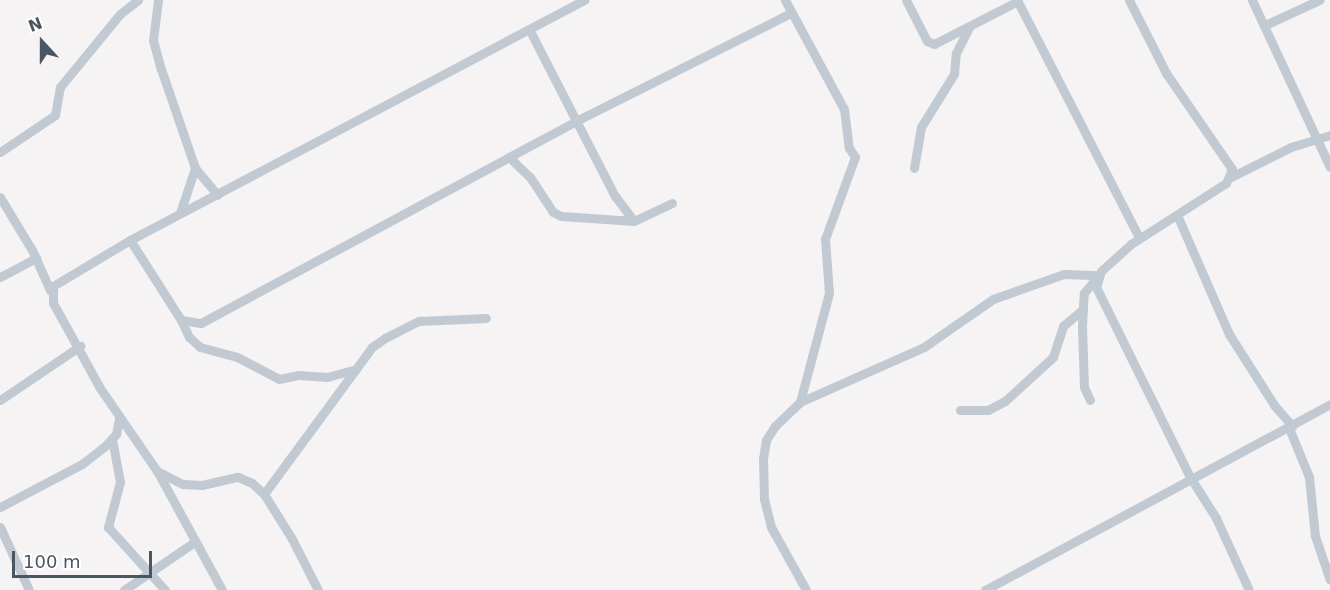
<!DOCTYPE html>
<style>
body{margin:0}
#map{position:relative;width:1330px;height:590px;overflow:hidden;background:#f5f3f3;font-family:"DejaVu Sans",sans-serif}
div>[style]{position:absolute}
.minor>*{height:9px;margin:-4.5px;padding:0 4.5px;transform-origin:4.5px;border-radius:4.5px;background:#c1cad2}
span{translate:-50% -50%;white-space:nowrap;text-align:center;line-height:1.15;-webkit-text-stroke:6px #fff;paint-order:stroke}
.north{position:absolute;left:12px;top:12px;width:60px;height:60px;-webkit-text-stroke:4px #fff;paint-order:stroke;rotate:339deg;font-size:16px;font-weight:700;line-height:24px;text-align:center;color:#4a5661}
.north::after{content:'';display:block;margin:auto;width:21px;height:27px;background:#4a5661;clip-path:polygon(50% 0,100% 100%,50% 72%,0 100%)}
.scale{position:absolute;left:12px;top:551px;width:140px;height:27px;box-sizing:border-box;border:3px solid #4a5661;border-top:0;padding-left:8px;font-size:18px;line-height:21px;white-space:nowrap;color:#4a5661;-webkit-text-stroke:4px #fff;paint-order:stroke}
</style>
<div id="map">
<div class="minor">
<div style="left:158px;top:0;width:40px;rotate:97.1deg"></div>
<div style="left:153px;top:40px;width:30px;rotate:75deg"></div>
<div style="left:161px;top:69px;width:105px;rotate:71deg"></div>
<div style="left:195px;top:168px;width:35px;rotate:50deg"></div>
<div style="left:785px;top:0;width:124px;rotate:61.6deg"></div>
<div style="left:844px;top:109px;width:39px;rotate:83deg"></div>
<div style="left:849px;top:148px;width:11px;rotate:56deg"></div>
<div style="left:855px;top:157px;width:87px;rotate:110.1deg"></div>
<div style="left:825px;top:239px;width:54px;rotate:85.8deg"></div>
<div style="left:829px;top:293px;width:113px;rotate:104.9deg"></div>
<div style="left:800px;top:402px;width:35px;rotate:136deg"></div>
<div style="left:775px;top:426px;width:17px;rotate:123deg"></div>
<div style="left:766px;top:440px;width:18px;rotate:99deg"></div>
<div style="left:763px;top:458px;width:41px;rotate:88.6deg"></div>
<div style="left:764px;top:499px;width:29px;rotate:76deg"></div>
<div style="left:771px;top:527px;width:72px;rotate:60.9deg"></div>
<div style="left:906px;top:0;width:46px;rotate:62.9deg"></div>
<div style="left:927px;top:41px;width:8px;rotate:23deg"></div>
<div style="left:934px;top:44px;width:94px;rotate:-27.1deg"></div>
<div style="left:1017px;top:0;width:267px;rotate:62.8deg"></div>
<div style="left:1129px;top:0;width:82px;rotate:63.1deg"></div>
<div style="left:1166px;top:73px;width:116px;rotate:55.5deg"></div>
<div style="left:1232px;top:169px;width:15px;rotate:113deg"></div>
<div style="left:1226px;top:183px;width:113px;rotate:147.3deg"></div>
<div style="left:1131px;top:244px;width:40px;rotate:138deg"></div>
<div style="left:1101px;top:271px;width:17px;rotate:107deg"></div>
<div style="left:1096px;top:287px;width:212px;rotate:63.7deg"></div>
<div style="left:1190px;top:477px;width:49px;rotate:57.6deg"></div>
<div style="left:1216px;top:518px;width:79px;rotate:65.4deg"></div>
<div style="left:1252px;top:0;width:184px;rotate:65deg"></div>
<div style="left:1265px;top:25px;width:60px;rotate:-24.8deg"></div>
<div style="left:529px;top:29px;width:188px;rotate:62.8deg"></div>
<div style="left:615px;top:196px;width:31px;rotate:53deg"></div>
<div style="left:0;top:152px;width:66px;rotate:-33.9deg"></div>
<div style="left:55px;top:115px;width:28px;rotate:-80deg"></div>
<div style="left:60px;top:87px;width:94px;rotate:-50.6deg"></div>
<div style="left:120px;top:14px;width:23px;rotate:-38deg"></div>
<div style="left:509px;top:157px;width:29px;rotate:44deg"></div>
<div style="left:530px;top:177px;width:42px;rotate:56.7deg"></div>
<div style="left:553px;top:212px;width:9px;rotate:27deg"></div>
<div style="left:561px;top:216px;width:73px;rotate:3.9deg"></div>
<div style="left:634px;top:221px;width:42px;rotate:-25.3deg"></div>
<div style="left:914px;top:168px;width:42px;rotate:-80.3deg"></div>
<div style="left:921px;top:127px;width:62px;rotate:-58.1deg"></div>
<div style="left:954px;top:74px;width:21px;rotate:-85deg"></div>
<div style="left:956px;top:53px;width:29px;rotate:-63deg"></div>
<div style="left:1231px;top:177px;width:67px;rotate:-26.6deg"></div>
<div style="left:1291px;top:147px;width:41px;rotate:-17.1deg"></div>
<div style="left:0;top:197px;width:62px;rotate:58.9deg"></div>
<div style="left:32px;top:250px;width:44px;rotate:65.8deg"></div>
<div style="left:180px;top:213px;width:47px;rotate:-71.6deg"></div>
<div style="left:1177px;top:215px;width:130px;rotate:66.4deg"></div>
<div style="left:1229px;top:334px;width:84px;rotate:57.6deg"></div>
<div style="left:1274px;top:405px;width:28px;rotate:49deg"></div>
<div style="left:130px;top:240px;width:95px;rotate:57.5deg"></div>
<div style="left:181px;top:320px;width:20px;rotate:9deg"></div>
<div style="left:201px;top:323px;width:428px;rotate:-28.3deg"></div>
<div style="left:578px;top:120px;width:238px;rotate:-26.7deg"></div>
<div style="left:0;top:277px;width:41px;rotate:-27.8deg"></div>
<div style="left:181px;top:320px;width:19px;rotate:65deg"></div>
<div style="left:189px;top:337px;width:15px;rotate:42deg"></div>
<div style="left:200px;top:347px;width:38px;rotate:15deg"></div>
<div style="left:237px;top:357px;width:47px;rotate:27.6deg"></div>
<div style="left:279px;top:379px;width:19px;rotate:-12deg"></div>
<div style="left:298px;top:375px;width:29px;rotate:4deg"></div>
<div style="left:327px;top:377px;width:30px;rotate:-15deg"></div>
<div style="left:0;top:400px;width:97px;rotate:-34deg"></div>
<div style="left:1090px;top:400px;width:14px;rotate:-115deg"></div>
<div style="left:1084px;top:387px;width:61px;rotate:-91.9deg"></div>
<div style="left:1082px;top:326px;width:33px;rotate:-87deg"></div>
<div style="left:1084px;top:293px;width:19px;rotate:-51deg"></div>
<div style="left:800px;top:402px;width:136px;rotate:-23.9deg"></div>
<div style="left:924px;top:347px;width:84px;rotate:-34.8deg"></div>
<div style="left:993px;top:299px;width:75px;rotate:-19.4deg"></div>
<div style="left:1064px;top:274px;width:34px;rotate:2deg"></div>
<div style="left:960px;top:410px;width:28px"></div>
<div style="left:988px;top:410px;width:19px;rotate:-28deg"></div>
<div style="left:1005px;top:401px;width:65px;rotate:-42.5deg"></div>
<div style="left:1053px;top:357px;width:33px;rotate:-72deg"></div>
<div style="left:1063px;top:326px;width:26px;rotate:-40deg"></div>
<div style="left:1289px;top:428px;width:53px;rotate:67.8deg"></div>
<div style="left:1309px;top:477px;width:59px;rotate:84.2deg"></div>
<div style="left:1315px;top:536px;width:46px;rotate:71.2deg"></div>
<div style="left:112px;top:439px;width:44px;rotate:79.5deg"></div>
<div style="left:120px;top:482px;width:47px;rotate:104.9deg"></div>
<div style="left:108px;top:527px;width:85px;rotate:47.9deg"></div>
<div style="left:157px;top:471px;width:29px;rotate:27deg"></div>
<div style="left:183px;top:484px;width:19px;rotate:3deg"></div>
<div style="left:202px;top:485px;width:37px;rotate:-13deg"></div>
<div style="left:238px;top:477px;width:15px;rotate:23deg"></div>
<div style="left:252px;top:483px;width:16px;rotate:43deg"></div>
<div style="left:264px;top:494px;width:53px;rotate:58.1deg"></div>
<div style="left:292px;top:539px;width:57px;rotate:63deg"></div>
<div style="left:264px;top:494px;width:182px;rotate:-53.7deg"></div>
<div style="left:372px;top:347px;width:16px;rotate:-35deg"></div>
<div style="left:385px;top:338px;width:38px;rotate:-27deg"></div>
<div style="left:419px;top:321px;width:67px;rotate:-2.6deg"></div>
<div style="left:0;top:507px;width:93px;rotate:-27.7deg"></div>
<div style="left:82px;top:464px;width:28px;rotate:-38deg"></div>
<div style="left:104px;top:447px;width:18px;rotate:-47deg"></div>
<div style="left:116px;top:434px;width:16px;rotate:-79deg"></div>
<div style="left:0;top:527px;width:69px;rotate:65.3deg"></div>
<div style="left:124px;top:590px;width:83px;rotate:-34.3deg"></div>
<div style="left:222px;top:590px;width:136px;rotate:-118.6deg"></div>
<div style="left:157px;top:471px;width:101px;rotate:-124.5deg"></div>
<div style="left:100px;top:388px;width:97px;rotate:-118.9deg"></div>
<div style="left:53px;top:303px;width:17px;rotate:-90deg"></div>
<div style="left:53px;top:286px;width:90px;rotate:-30.9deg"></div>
<div style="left:130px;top:240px;width:514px;rotate:-27.86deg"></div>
<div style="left:985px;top:590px;width:392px;rotate:-28.3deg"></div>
</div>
<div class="north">N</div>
<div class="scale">100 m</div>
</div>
